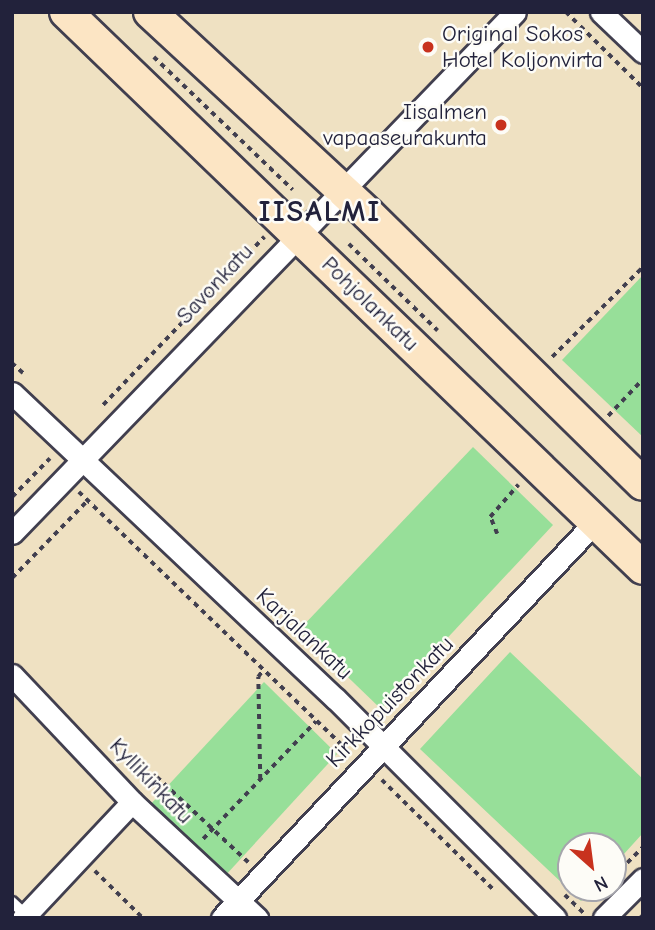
<!DOCTYPE html>
<style>
body{margin:0}
#map{position:relative;width:655px;height:930px;overflow:hidden;background:#efe1c2;font-family:"Comic Neue",sans-serif}
div>[style]{position:absolute}
.green>*{inset:0;background:#97df99}
.path>*{height:3.5px;margin-top:-1.75px;transform-origin:0;background:repeating-linear-gradient(90deg,#413f4f 0 5px,transparent 0 10px)}
.roads{filter:drop-shadow(2px 0 #413f4f) drop-shadow(-2px 0 #413f4f) drop-shadow(0 2px #413f4f) drop-shadow(0 -2px #413f4f)}
.service>*{height:10px;margin:-5px;padding:0 5px;transform-origin:5px;border-radius:5px;background:#fff}
.minor>*{height:21px;margin:-10.5px;padding:0 10.5px;transform-origin:10.5px;border-radius:10.5px;background:#fff}
.secondary>*{height:32px;margin:-16px;padding:0 16px;transform-origin:16px;border-radius:16px;background:#fce5c4}
.dots>*{width:19px;height:19px;translate:-50% -50%;box-sizing:border-box;border:4px solid #fdfcf7;border-radius:50%}
span{translate:-50% -50%;white-space:nowrap;text-align:center;line-height:1.15;-webkit-text-stroke:5px #fdfcf7;paint-order:stroke}
.poi-label{font-size:23px;color:#22223b}
.left{translate:0 -50%;text-align:left}
.right{translate:-100% -50%;text-align:right}
.street-label{font-size:23px;color:#22223b}
.district-label{font-size:30px;color:#22223b;font-weight:700;letter-spacing:2px}
.frame{position:absolute;inset:0;border:14px solid #22223b;pointer-events:none}
.north{position:absolute;left:557px;top:832px;width:70px;height:70px;box-sizing:border-box;background:#fdfcf7;border:2px solid #a5a5ac;border-radius:50%;rotate:152deg;font-size:19px;font-weight:700;line-height:28px;text-align:center;color:#22223b}
.north::after{content:'';display:block;margin:auto;width:24px;height:32px;background:#c8321e;clip-path:polygon(50% 0,100% 100%,50% 72%,0 100%)}
</style>
<div id="map">
<div class="green">
<div style="clip-path:polygon(643px 275px,643px 437px,562px 360px)"></div>
<div style="clip-path:polygon(473px 447px,553px 525px,381px 709px,299px 630px)"></div>
<div style="clip-path:polygon(510px 652px,643px 779px,643px 833px,613px 866px,613px 846px,571px 846px,571px 888px,593px 888px,581px 901px,420px 749px)"></div>
<div style="clip-path:polygon(264px 682px,337px 754px,224px 877px,149px 806px)"></div>
</div>
<div class="path">
<div style="left:566px;top:12px;width:108px;rotate:44.6deg"></div>
<div style="left:154px;top:57px;width:192px;rotate:43.7deg"></div>
<div style="left:349px;top:244px;width:124px;rotate:44.3deg"></div>
<div style="left:552px;top:357px;width:128px;rotate:-44.7deg"></div>
<div style="left:12px;top:363px;width:15px;rotate:42deg"></div>
<div style="left:103px;top:405px;width:233px;rotate:-46.2deg"></div>
<div style="left:608px;top:416px;width:51px;rotate:-46.6deg"></div>
<div style="left:79px;top:492px;width:378px;rotate:43.9deg"></div>
<div style="left:12px;top:497px;width:54px;rotate:-45.7deg"></div>
<div style="left:497px;top:534px;width:18px;rotate:-112deg"></div>
<div style="left:490px;top:517px;width:43px;rotate:-48.8deg"></div>
<div style="left:12px;top:578px;width:110px;rotate:-45.7deg"></div>
<div style="left:157px;top:777px;width:125px;rotate:43deg"></div>
<div style="left:260px;top:779px;width:102px;rotate:-91.1deg"></div>
<div style="left:258px;top:677px;width:9px;rotate:-54deg"></div>
<div style="left:382px;top:780px;width:157px;rotate:44.5deg"></div>
<div style="left:203px;top:839px;width:163px;rotate:-46.2deg"></div>
<div style="left:627px;top:863px;width:23px;rotate:-45deg"></div>
<div style="left:95px;top:871px;width:67px;rotate:44.4deg"></div>
<div style="left:565px;top:895px;width:28px;rotate:44deg"></div>
<div style="left:640px;top:918px;width:4px;rotate:-45deg"></div>
</div>
<div class="roads">
<div class="service">
<div style="left:12px;top:902px;width:19px;rotate:43deg"></div>
</div>
<div class="minor">
<div style="left:601px;top:12px;width:58px;rotate:43.6deg"></div>
<div style="left:12px;top:393px;width:446px;rotate:43.4deg"></div>
<div style="left:336px;top:699px;width:310px;rotate:45deg"></div>
<div style="left:12px;top:533px;width:724px;rotate:-46.01deg"></div>
<div style="left:12px;top:675px;width:175px;rotate:46.6deg"></div>
<div style="left:132px;top:802px;width:171px;rotate:42.9deg"></div>
<div style="left:23px;top:918px;width:159px;rotate:-46.8deg"></div>
<div style="left:222px;top:918px;width:544px;rotate:-46.71deg"></div>
<div style="left:604px;top:918px;width:55px;rotate:-45deg"></div>
</div>
<div class="secondary">
<div style="left:66px;top:12px;width:801px;rotate:43.94deg"></div>
<div style="left:150px;top:12px;width:297px;rotate:42.8deg"></div>
<div style="left:368px;top:214px;width:385px;rotate:44.5deg"></div>
</div>
</div>
<div class="dots">
<div style="left:428px;top:47px;background:#c8321e"></div>
<div style="left:501px;top:125px;background:#c8321e"></div>
</div>
<div class="poi-label">
<span class="left" style="left:442px;top:47px">Original Sokos<br>Hotel Koljonvirta</span>
<span class="right" style="left:487px;top:125px">Iisalmen<br>vapaaseurakunta</span>
</div>
<div class="street-label">
<span style="left:215px;top:284px;rotate:-47deg">Savonkatu</span>
<span style="left:370px;top:304px;rotate:44deg">Pohjolankatu</span>
<span style="left:304px;top:634px;rotate:43deg">Karjalankatu</span>
<span style="left:390px;top:702px;rotate:-46deg">Kirkkopuistonkatu</span>
<span style="left:151px;top:781px;rotate:46deg">Kyllikinkatu</span>
</div>
<div class="district-label">
<span style="left:320px;top:212px">IISALMI</span>
</div>
<div class="frame"></div>
<div class="north">N</div>
</div>
